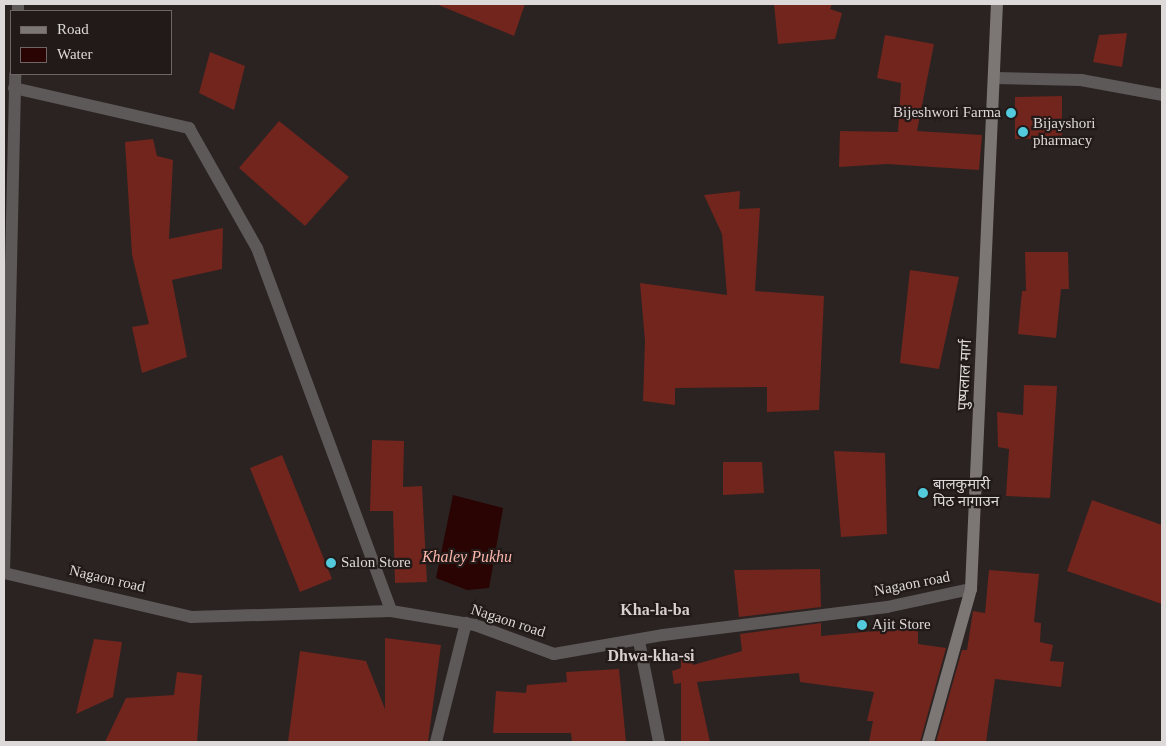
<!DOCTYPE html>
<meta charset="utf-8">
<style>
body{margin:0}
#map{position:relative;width:1166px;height:746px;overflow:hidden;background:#2a2322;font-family:"Times New Roman","Noto Sans Devanagari",serif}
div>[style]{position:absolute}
.water>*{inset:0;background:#290402}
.building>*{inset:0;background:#71251d}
.street>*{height:12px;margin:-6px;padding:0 6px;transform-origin:6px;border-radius:6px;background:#5d5958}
.secondary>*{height:12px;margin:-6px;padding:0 6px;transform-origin:6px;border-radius:6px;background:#7c7675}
.dots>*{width:14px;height:14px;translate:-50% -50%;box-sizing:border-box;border:2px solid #211a18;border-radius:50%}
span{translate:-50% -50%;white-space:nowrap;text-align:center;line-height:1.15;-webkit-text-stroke:4.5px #211a18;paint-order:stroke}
.poi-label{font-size:15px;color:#ded9d9}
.right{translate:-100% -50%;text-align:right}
.left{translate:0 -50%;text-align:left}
.street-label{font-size:15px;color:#ded9d9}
.water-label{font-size:16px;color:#fbb5aa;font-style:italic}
.neighbourhood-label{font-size:16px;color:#d9cfce;font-weight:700}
.frame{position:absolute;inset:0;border:5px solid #ded9d9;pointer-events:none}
.legend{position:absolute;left:10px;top:10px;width:162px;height:65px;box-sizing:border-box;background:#211a18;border:1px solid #6d6665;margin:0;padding:6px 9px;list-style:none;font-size:15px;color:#ded9d9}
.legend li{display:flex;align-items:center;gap:10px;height:25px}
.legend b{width:25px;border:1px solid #6d6665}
</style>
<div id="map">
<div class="water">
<div style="clip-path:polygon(453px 495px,503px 508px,489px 588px,467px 590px,436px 578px)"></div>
</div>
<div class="building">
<div style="clip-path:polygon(436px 4px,525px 4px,514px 36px)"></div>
<div style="clip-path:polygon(774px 4px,832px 4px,830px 9px,842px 13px,835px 39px,778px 44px)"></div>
<div style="clip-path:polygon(1127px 33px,1122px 67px,1093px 62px,1099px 35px)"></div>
<div style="clip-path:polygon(885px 35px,934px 44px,917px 131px,982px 135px,979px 170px,887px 164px,839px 167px,840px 131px,898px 132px,901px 83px,877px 78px)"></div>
<div style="clip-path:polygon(210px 52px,245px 66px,234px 110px,199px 93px)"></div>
<div style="clip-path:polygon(1062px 96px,1062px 138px,1015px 139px,1015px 97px)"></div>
<div style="clip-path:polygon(279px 121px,349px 177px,305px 226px,239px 168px)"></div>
<div style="clip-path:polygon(153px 139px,157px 156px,173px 160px,169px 239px,223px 228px,222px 269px,172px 280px,187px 357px,142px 373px,132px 327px,149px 324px,132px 255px,125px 142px)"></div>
<div style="clip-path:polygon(740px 191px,739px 209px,760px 208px,755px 291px,824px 296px,819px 410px,767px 412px,767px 387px,675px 388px,675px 405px,643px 401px,645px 341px,640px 283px,727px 295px,722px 234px,704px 195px)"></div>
<div style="clip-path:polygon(1025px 252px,1068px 252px,1069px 289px,1061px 289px,1056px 338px,1018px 334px,1022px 291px,1026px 291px)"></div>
<div style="clip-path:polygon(910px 270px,959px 277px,939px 369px,900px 363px)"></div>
<div style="clip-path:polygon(1024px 385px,1057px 386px,1050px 498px,1006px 496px,1009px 449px,998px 447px,997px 412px,1023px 415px)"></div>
<div style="clip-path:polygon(372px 440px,404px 441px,403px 487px,422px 486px,427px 582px,395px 583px,393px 511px,370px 511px)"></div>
<div style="clip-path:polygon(834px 451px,885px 453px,887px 534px,841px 537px)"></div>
<div style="clip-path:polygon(282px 455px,332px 579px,300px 592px,250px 468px)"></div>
<div style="clip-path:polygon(723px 462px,762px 462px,764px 493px,723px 495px)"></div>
<div style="clip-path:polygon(1092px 500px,1162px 525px,1162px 604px,1067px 571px)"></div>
<div style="clip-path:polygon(820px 569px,821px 607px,739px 617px,734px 570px)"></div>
<div style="clip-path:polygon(989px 570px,1039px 574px,1034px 622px,1041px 623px,1040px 642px,1053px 645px,1050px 661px,1064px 662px,1061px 687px,995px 679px,986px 742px,936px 742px,962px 650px,967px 650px,973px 611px,985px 613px)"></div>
<div style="clip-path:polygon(821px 623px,821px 636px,918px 627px,918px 644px,946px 648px,920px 742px,869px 742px,873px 721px,867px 721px,874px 692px,800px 682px,799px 673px,697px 682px,710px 742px,681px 742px,681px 683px,674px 684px,672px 671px,681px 668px,681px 658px,691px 657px,693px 665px,742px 651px,740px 634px)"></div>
<div style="clip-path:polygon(385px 638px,441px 645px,428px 742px,288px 742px,300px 651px,366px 661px,385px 709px)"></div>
<div style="clip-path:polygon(94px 639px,122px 642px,113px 697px,76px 714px)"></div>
<div style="clip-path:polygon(619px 669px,626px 742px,572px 742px,571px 733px,493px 733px,496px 691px,526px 693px,527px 685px,567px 682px,566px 672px)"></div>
<div style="clip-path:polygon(177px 672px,202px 675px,197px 742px,105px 742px,126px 698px,174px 695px)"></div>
</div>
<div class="street">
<div style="left:18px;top:11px;width:7px;rotate:-90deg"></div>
<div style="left:996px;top:78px;width:85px;rotate:1.3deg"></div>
<div style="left:1081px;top:80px;width:82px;rotate:10.5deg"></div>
<div style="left:14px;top:88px;width:180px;rotate:12.9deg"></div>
<div style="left:189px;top:128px;width:138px;rotate:60.5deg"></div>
<div style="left:257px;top:248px;width:387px;rotate:69.7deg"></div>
<div style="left:4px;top:573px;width:192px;rotate:13.2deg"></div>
<div style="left:191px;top:617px;width:200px;rotate:-1.7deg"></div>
<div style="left:391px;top:611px;width:85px;rotate:9.5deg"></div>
<div style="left:475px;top:625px;width:84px;rotate:20.2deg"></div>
<div style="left:554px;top:654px;width:111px;rotate:-9.9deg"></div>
<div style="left:663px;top:635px;width:226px;rotate:-7.1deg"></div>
<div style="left:887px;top:607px;width:86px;rotate:-12.1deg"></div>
<div style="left:4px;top:573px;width:499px;rotate:-88.7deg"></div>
<div style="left:639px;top:641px;width:103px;rotate:78.8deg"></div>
<div style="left:436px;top:742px;width:123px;rotate:-75.9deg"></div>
</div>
<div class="secondary">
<div style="left:928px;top:742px;width:159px;rotate:-74.3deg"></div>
<div style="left:971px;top:589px;width:586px;rotate:-87.46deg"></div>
</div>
<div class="dots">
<div style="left:1011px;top:113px;background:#54cadd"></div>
<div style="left:1023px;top:132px;background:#54cadd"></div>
<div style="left:923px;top:493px;background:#54cadd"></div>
<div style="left:331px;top:563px;background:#54cadd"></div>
<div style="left:862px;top:625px;background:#54cadd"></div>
</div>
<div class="poi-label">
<span class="right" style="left:1001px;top:113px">Bijeshwori Farma</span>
<span class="left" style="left:1033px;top:132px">Bijayshori<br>pharmacy</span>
<span class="left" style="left:933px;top:493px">बालकुमारी<br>पिठ नागाउन</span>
<span class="left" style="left:341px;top:563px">Salon Store</span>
<span class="left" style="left:872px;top:625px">Ajit Store</span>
</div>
<div class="street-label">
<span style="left:965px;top:375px;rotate:-87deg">पुष्पलाल मार्ग</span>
<span style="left:107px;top:579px;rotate:13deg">Nagaon road</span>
<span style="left:912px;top:584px;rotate:-11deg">Nagaon road</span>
<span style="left:508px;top:621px;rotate:18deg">Nagaon road</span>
</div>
<div class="water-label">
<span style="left:467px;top:557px">Khaley Pukhu</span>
</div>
<div class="neighbourhood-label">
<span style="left:655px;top:610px">Kha-la-ba</span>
<span style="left:651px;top:656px">Dhwa-kha-si</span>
</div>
<div class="frame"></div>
<ul class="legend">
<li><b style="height:6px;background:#7c7675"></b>Road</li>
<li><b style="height:14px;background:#290402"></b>Water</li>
</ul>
</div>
